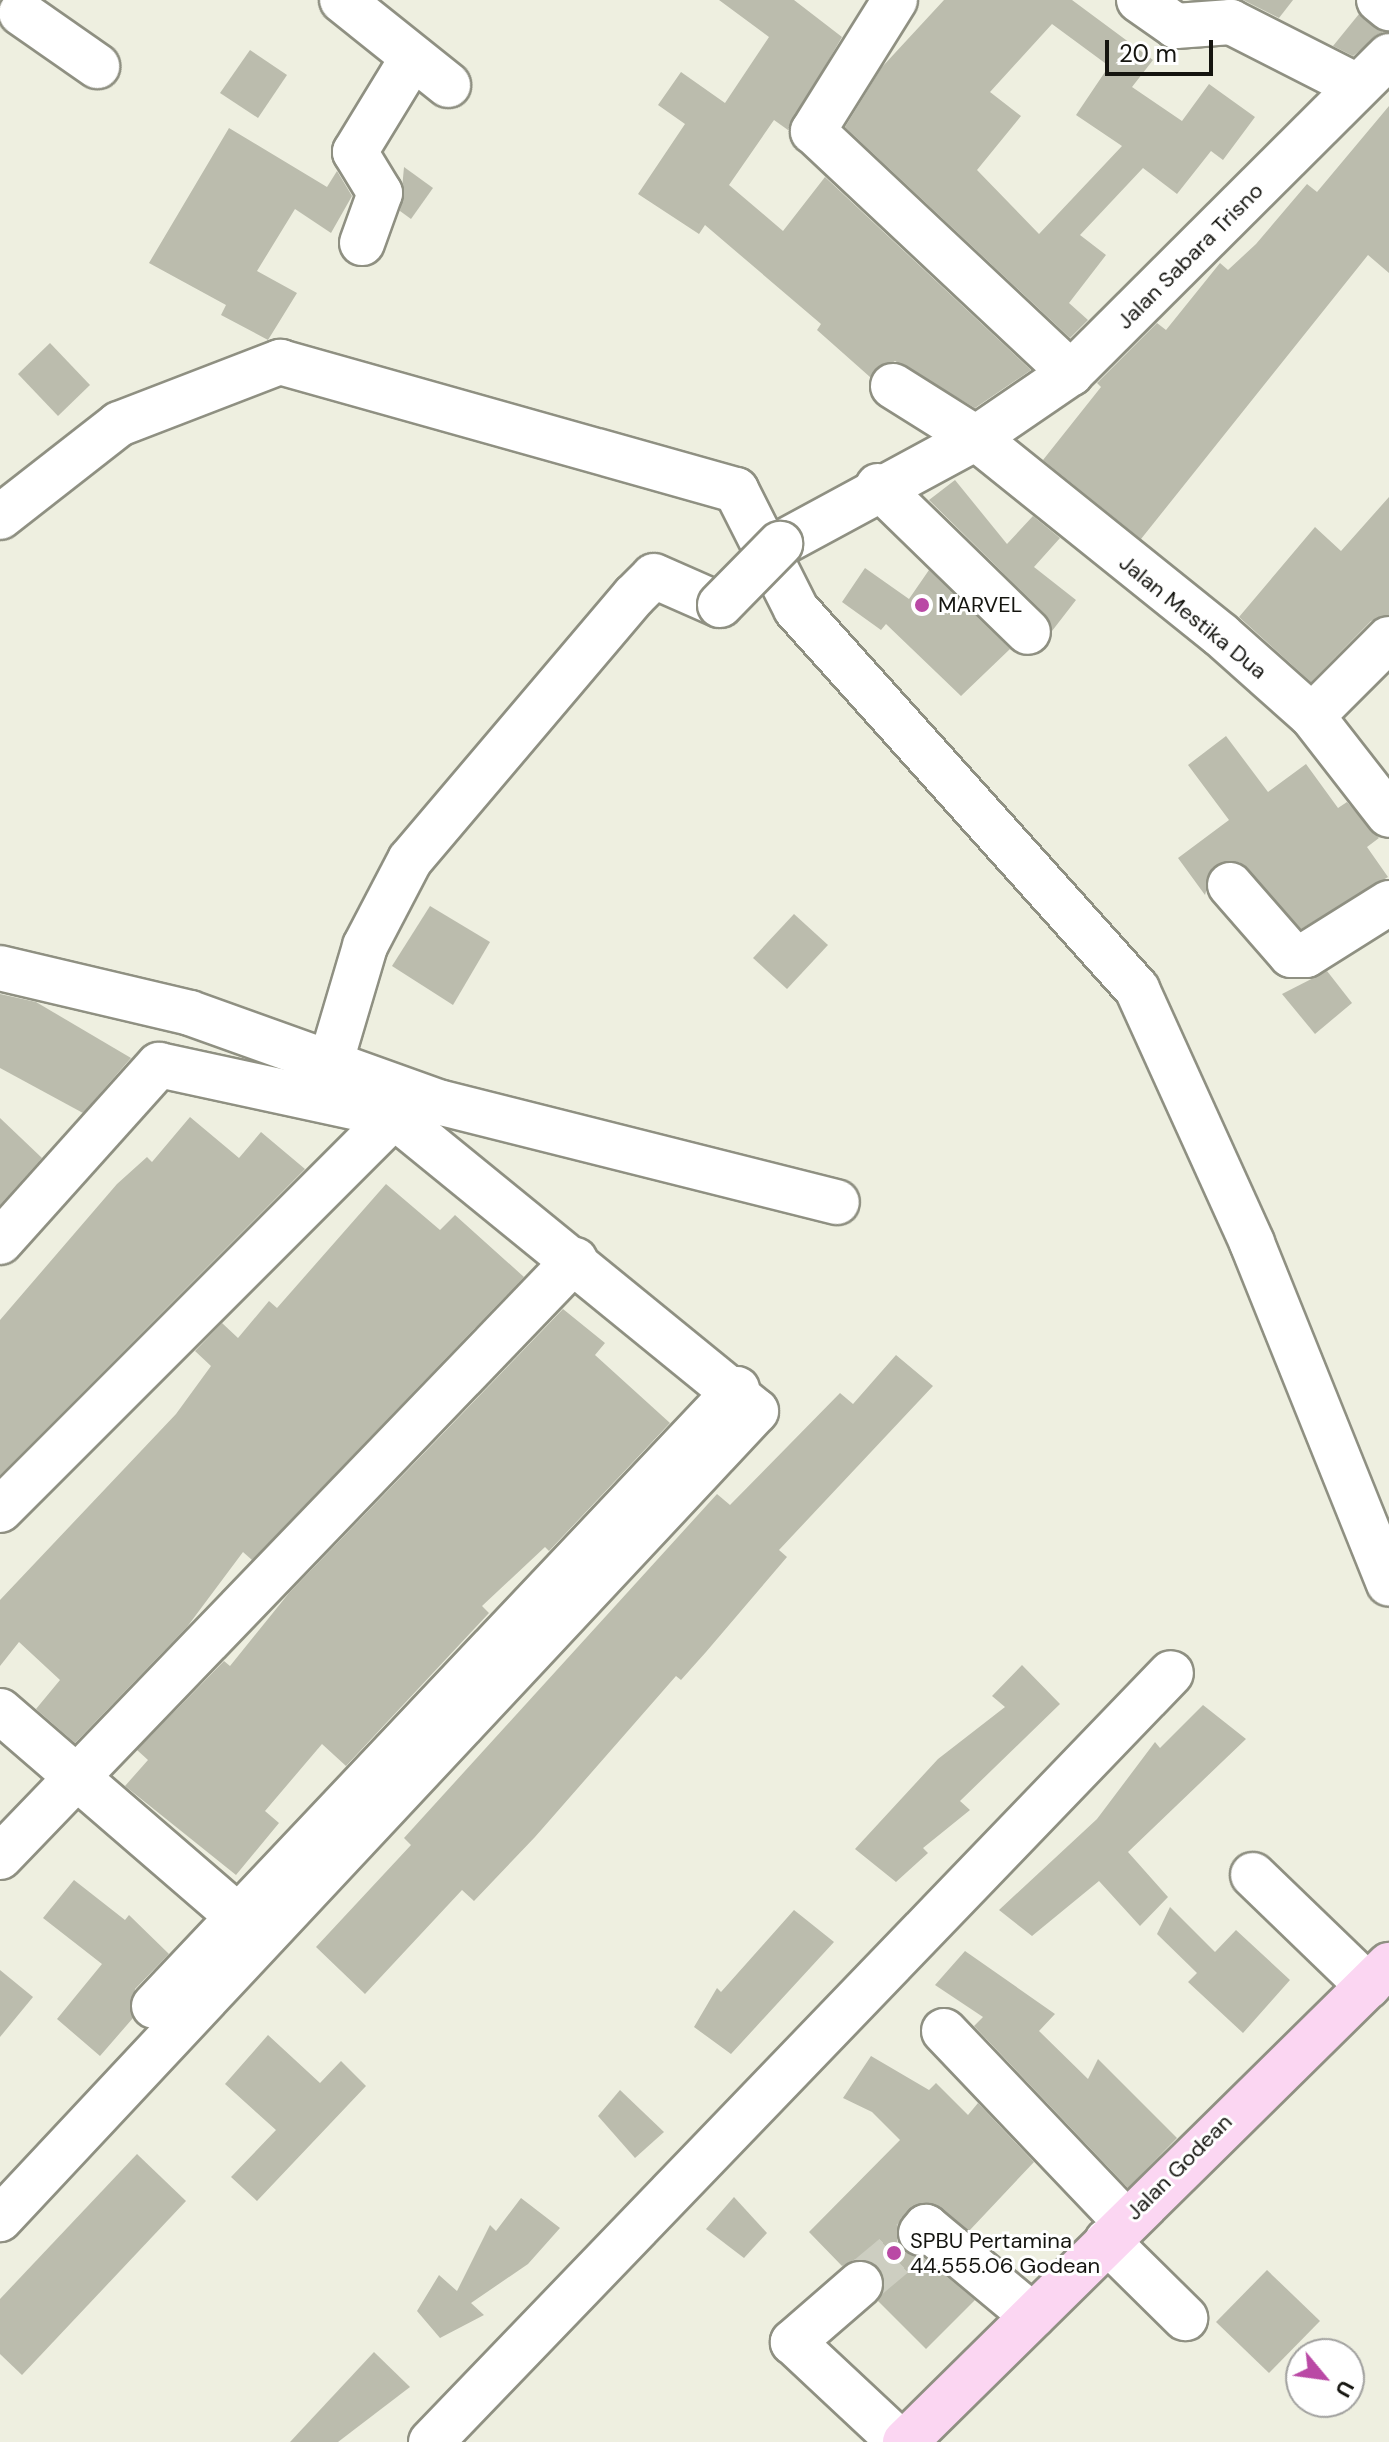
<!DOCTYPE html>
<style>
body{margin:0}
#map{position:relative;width:1389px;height:2442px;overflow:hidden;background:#eeefe0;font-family:"DM Sans",sans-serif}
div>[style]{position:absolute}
.building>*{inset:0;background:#bbbcad}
.minor-tunnel>*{height:44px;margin-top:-22px;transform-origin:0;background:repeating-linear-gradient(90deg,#cdcec1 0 44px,transparent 0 66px)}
.roads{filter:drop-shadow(2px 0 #8f9082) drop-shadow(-2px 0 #8f9082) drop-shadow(0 2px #8f9082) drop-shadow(0 -2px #8f9082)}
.minor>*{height:44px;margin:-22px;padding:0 22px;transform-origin:22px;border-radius:22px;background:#fff}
.major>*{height:44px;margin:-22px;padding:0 22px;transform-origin:22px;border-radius:22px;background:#fbd6f2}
.bridges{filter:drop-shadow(2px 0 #8f9082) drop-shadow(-2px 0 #8f9082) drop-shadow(0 2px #8f9082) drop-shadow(0 -2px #8f9082)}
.minor-bridge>*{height:44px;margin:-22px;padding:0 22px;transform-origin:22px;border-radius:22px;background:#fff}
.dots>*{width:22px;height:22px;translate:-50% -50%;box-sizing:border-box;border:4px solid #fff;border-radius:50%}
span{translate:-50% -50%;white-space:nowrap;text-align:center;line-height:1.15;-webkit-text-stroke:6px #fff;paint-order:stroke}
.street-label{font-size:22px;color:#151510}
.poi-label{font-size:22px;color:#151510}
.left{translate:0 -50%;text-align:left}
.north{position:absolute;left:1285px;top:2338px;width:80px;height:80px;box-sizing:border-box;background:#fff;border:2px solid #a1a19f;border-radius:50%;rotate:119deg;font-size:22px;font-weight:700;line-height:32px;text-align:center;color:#151510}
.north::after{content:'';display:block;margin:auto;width:28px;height:36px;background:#ba49a5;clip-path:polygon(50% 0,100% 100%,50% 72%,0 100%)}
.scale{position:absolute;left:1105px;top:40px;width:108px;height:36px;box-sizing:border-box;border:4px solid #151510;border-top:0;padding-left:10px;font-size:24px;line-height:28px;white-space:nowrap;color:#151510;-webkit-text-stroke:6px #fff;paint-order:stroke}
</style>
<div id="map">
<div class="building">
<div style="clip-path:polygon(719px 0,794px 0,842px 37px,788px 130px,774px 120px,729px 185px,783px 231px,825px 177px,1031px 370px,975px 408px,895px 361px,870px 377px,817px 330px,821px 324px,705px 225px,699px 234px,638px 194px,685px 124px,658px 105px,681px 72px,725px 103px,769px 37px)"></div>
<div style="clip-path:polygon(evenodd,944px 0,1072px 0,1153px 60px,1132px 87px,1182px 121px,1209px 84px,1255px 117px,1223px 160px,1211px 151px,1177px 194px,1143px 168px,1080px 235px,1106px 255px,1069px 303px,1088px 320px,1070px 338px,845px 127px,882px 67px,944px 0,1052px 24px,1109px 66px,1076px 115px,1122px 146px,1039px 234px,977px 170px,1021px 116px,990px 92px,1052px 24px)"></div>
<div style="clip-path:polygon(1243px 0,1293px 0,1279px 18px)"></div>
<div style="clip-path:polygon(1359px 14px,1383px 32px,1353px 56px,1333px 46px)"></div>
<div style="clip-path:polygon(250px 50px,287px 75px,258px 118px,220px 93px)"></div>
<div style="clip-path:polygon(1389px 106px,1389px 273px,1368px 255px,1141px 539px,1043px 460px,1101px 387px,1097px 383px,1157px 323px,1166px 330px,1220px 263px,1228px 270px,1256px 244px,1307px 184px,1317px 192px)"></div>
<div style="clip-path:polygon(229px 128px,327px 187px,337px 171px,352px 196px,331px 233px,295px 209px,257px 271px,297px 293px,268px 340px,221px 315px,226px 305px,149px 263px)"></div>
<div style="clip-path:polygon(404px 167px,433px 188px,411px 219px,400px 211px)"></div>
<div style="clip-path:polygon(50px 343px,90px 385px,58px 416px,18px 374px)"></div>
<div style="clip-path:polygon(955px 480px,1007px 544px,1033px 516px,1060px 538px,1034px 567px,1076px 600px,1052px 631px,1045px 614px,929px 500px)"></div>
<div style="clip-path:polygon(1389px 497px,1389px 615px,1371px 621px,1311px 682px,1239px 617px,1315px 527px,1341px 551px)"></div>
<div style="clip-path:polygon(865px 568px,909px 599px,929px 570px,1010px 649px,961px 696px,886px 624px,881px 630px,842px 602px)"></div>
<div style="clip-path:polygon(1226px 736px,1268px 792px,1306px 764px,1338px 808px,1347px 802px,1379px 838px,1367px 847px,1388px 877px,1301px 929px,1239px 862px,1213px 867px,1205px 895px,1178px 858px,1229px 820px,1188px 765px)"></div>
<div style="clip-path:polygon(430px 906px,490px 942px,453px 1005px,392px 966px)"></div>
<div style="clip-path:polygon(794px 914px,828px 945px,787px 989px,753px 958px)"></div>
<div style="clip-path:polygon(1327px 971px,1352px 1003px,1315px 1034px,1282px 994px)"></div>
<div style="clip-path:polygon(0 994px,36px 1002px,131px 1058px,83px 1113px,0 1068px)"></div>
<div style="clip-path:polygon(190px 1117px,239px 1158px,261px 1132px,305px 1169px,0 1475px,0 1320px,117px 1184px,147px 1157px,152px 1162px)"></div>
<div style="clip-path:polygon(0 1118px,42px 1158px,0 1205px)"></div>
<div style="clip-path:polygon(386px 1184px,440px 1230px,455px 1215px,524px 1277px,252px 1560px,243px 1552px,187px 1627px,75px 1743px,36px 1709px,60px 1680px,19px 1642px,0 1666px,0 1600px,176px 1414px,211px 1366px,195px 1351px,222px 1323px,238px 1338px,269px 1301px,277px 1308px)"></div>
<div style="clip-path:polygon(563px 1309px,605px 1343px,595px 1355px,670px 1423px,549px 1551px,545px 1547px,482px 1606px,489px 1613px,346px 1766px,322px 1744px,265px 1811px,279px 1823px,236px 1875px,125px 1786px,148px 1760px,137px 1750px,224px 1661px,230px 1666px,289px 1593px)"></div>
<div style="clip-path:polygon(896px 1355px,933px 1386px,779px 1550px,787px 1557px,706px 1652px,681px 1680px,676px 1676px,535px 1837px,474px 1901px,462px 1890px,365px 1994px,316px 1947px,411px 1845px,404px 1838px,717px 1494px,730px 1505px,840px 1393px,853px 1404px)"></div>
<div style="clip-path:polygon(1022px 1665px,1060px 1704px,960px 1801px,970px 1810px,923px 1848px,928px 1853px,896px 1882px,855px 1849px,938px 1759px,1005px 1707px,992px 1696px)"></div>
<div style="clip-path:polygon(1203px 1705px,1246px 1739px,1128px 1852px,1168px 1897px,1140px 1926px,1099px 1881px,1032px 1936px,999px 1910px,1097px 1819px,1155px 1742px,1160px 1748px)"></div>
<div style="clip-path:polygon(74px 1880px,125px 1920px,129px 1915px,169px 1954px,135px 1989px,133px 2018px,100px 2056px,57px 2019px,102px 1964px,43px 1918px)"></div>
<div style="clip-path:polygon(1170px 1907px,1215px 1952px,1236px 1930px,1290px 1980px,1243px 2033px,1188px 1982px,1197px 1973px,1157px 1934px)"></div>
<div style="clip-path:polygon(794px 1910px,834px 1942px,731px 2054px,694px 2027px,717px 1988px,721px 1992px)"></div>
<div style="clip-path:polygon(965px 1951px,1055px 2014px,1039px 2031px,1088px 2079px,1098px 2059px,1177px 2138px,1128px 2188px,974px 2026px,983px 2017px,935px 1985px)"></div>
<div style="clip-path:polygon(0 1970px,33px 1997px,0 2037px)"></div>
<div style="clip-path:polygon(268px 2035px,320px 2083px,341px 2061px,366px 2086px,257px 2201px,231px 2177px,276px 2130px,225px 2084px)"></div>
<div style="clip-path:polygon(871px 2056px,929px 2090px,936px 2083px,968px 2115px,978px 2103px,1034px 2162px,969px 2231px,931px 2203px,901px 2218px,897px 2241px,904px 2252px,923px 2257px,975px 2300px,926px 2349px,878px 2301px,885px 2280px,878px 2267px,856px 2259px,842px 2266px,809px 2232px,900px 2140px,872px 2112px,843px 2098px)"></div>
<div style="clip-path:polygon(620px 2090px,664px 2132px,635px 2158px,598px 2116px)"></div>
<div style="clip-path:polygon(137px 2154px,186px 2201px,22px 2375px,0 2354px,0 2299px)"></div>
<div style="clip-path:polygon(734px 2197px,767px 2233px,744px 2258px,706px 2229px)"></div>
<div style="clip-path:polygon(521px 2198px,560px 2228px,528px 2264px,471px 2303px,484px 2315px,440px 2338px,417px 2311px,439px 2275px,457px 2291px,490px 2225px,496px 2231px)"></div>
<div style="clip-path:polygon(1267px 2270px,1320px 2321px,1269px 2373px,1216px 2322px)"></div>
<div style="clip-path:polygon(374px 2352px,410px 2387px,338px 2442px,290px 2442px)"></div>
</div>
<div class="minor-tunnel">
<div style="left:860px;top:2284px;width:80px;rotate:-39.9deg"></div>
</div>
<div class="roads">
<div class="minor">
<div style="left:342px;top:0;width:136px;rotate:38.7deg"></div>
<div style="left:895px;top:0;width:155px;rotate:122deg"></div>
<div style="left:813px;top:131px;width:354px;rotate:43.2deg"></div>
<div style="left:1139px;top:0;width:45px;rotate:35.1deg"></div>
<div style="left:1176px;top:26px;width:55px;rotate:-4.2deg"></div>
<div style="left:1231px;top:22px;width:141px;rotate:26.9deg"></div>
<div style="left:1379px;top:0;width:13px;rotate:39deg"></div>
<div style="left:21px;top:13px;width:93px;rotate:34.9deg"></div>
<div style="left:362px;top:243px;width:53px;rotate:-70.2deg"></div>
<div style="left:380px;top:193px;width:48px;rotate:-121.4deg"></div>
<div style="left:355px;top:152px;width:111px;rotate:-58.6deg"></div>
<div style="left:893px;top:386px;width:98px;rotate:32.1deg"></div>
<div style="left:976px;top:438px;width:314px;rotate:38.8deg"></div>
<div style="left:1221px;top:635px;width:122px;rotate:41.7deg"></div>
<div style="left:1312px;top:716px;width:125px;rotate:52.1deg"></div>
<div style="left:878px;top:486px;width:209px;rotate:44.2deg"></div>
<div style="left:0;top:517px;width:151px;rotate:-38deg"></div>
<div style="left:119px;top:424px;width:173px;rotate:-21.1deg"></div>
<div style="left:280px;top:362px;width:474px;rotate:15.7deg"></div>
<div style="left:736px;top:490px;width:133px;rotate:63.2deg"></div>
<div style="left:796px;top:609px;width:511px;rotate:48.1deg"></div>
<div style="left:1137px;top:989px;width:279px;rotate:65.6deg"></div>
<div style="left:1252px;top:1243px;width:367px;rotate:68.1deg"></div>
<div style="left:780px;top:544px;width:223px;rotate:-28.4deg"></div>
<div style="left:976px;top:438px;width:115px;rotate:-34.4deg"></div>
<div style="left:1071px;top:373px;width:449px;rotate:-44.9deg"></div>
<div style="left:1312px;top:716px;width:109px;rotate:-45deg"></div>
<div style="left:1230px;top:885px;width:93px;rotate:48.9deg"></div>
<div style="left:1291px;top:955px;width:15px"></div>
<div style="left:1306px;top:955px;width:98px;rotate:-32.1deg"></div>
<div style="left:0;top:968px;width:195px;rotate:13.3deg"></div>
<div style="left:190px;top:1013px;width:268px;rotate:19.7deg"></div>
<div style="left:442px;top:1103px;width:407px;rotate:14.1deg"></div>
<div style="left:331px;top:1061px;width:120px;rotate:-73.5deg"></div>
<div style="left:365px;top:946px;width:97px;rotate:-62.4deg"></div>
<div style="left:410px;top:860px;width:346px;rotate:-49.7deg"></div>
<div style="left:634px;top:596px;width:28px;rotate:-45deg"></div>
<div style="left:654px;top:576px;width:72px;rotate:23.7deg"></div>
<div style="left:0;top:1242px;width:238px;rotate:-48.1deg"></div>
<div style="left:159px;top:1065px;width:240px;rotate:12.2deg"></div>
<div style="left:0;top:1510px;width:557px;rotate:-45deg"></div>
<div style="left:394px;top:1116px;width:467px;rotate:39.2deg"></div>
<div style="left:756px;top:1411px;width:1107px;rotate:133.1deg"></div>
<div style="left:0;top:1711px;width:345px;rotate:40.8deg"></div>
<div style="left:0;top:1857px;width:829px;rotate:-46.08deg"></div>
<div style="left:1253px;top:1875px;width:160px;rotate:44deg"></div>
<div style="left:154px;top:2006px;width:849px;rotate:-46.62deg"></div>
<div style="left:944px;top:2031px;width:262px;rotate:46.4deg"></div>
<div style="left:921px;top:2233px;width:8px;rotate:-50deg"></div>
<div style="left:926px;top:2227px;width:139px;rotate:39.8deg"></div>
<div style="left:1107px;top:2241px;width:110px;rotate:44.6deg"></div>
<div style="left:860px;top:2284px;width:89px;rotate:139.1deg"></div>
<div style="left:793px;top:2342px;width:146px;rotate:43.1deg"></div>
<div style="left:431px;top:2442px;width:1067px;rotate:-46.1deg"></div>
</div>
<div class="major">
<div style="left:905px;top:2442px;width:680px;rotate:-44.58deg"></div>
</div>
</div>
<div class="bridges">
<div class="minor-bridge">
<div style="left:720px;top:605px;width:86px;rotate:-45.5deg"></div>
</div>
</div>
<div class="dots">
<div style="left:922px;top:605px;background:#ba49a5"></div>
<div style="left:894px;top:2253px;background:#ba49a5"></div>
</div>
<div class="street-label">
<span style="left:1190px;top:256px;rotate:-45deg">Jalan Sabara Trisno</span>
<span style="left:1193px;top:617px;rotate:39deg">Jalan Mestika Dua</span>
<span style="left:1179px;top:2167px;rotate:-45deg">Jalan Godean</span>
</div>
<div class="poi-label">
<span class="left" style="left:938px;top:605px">MARVEL</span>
<span class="left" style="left:910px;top:2253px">SPBU Pertamina<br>44.555.06 Godean</span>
</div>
<div class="north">U</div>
<div class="scale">20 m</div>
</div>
